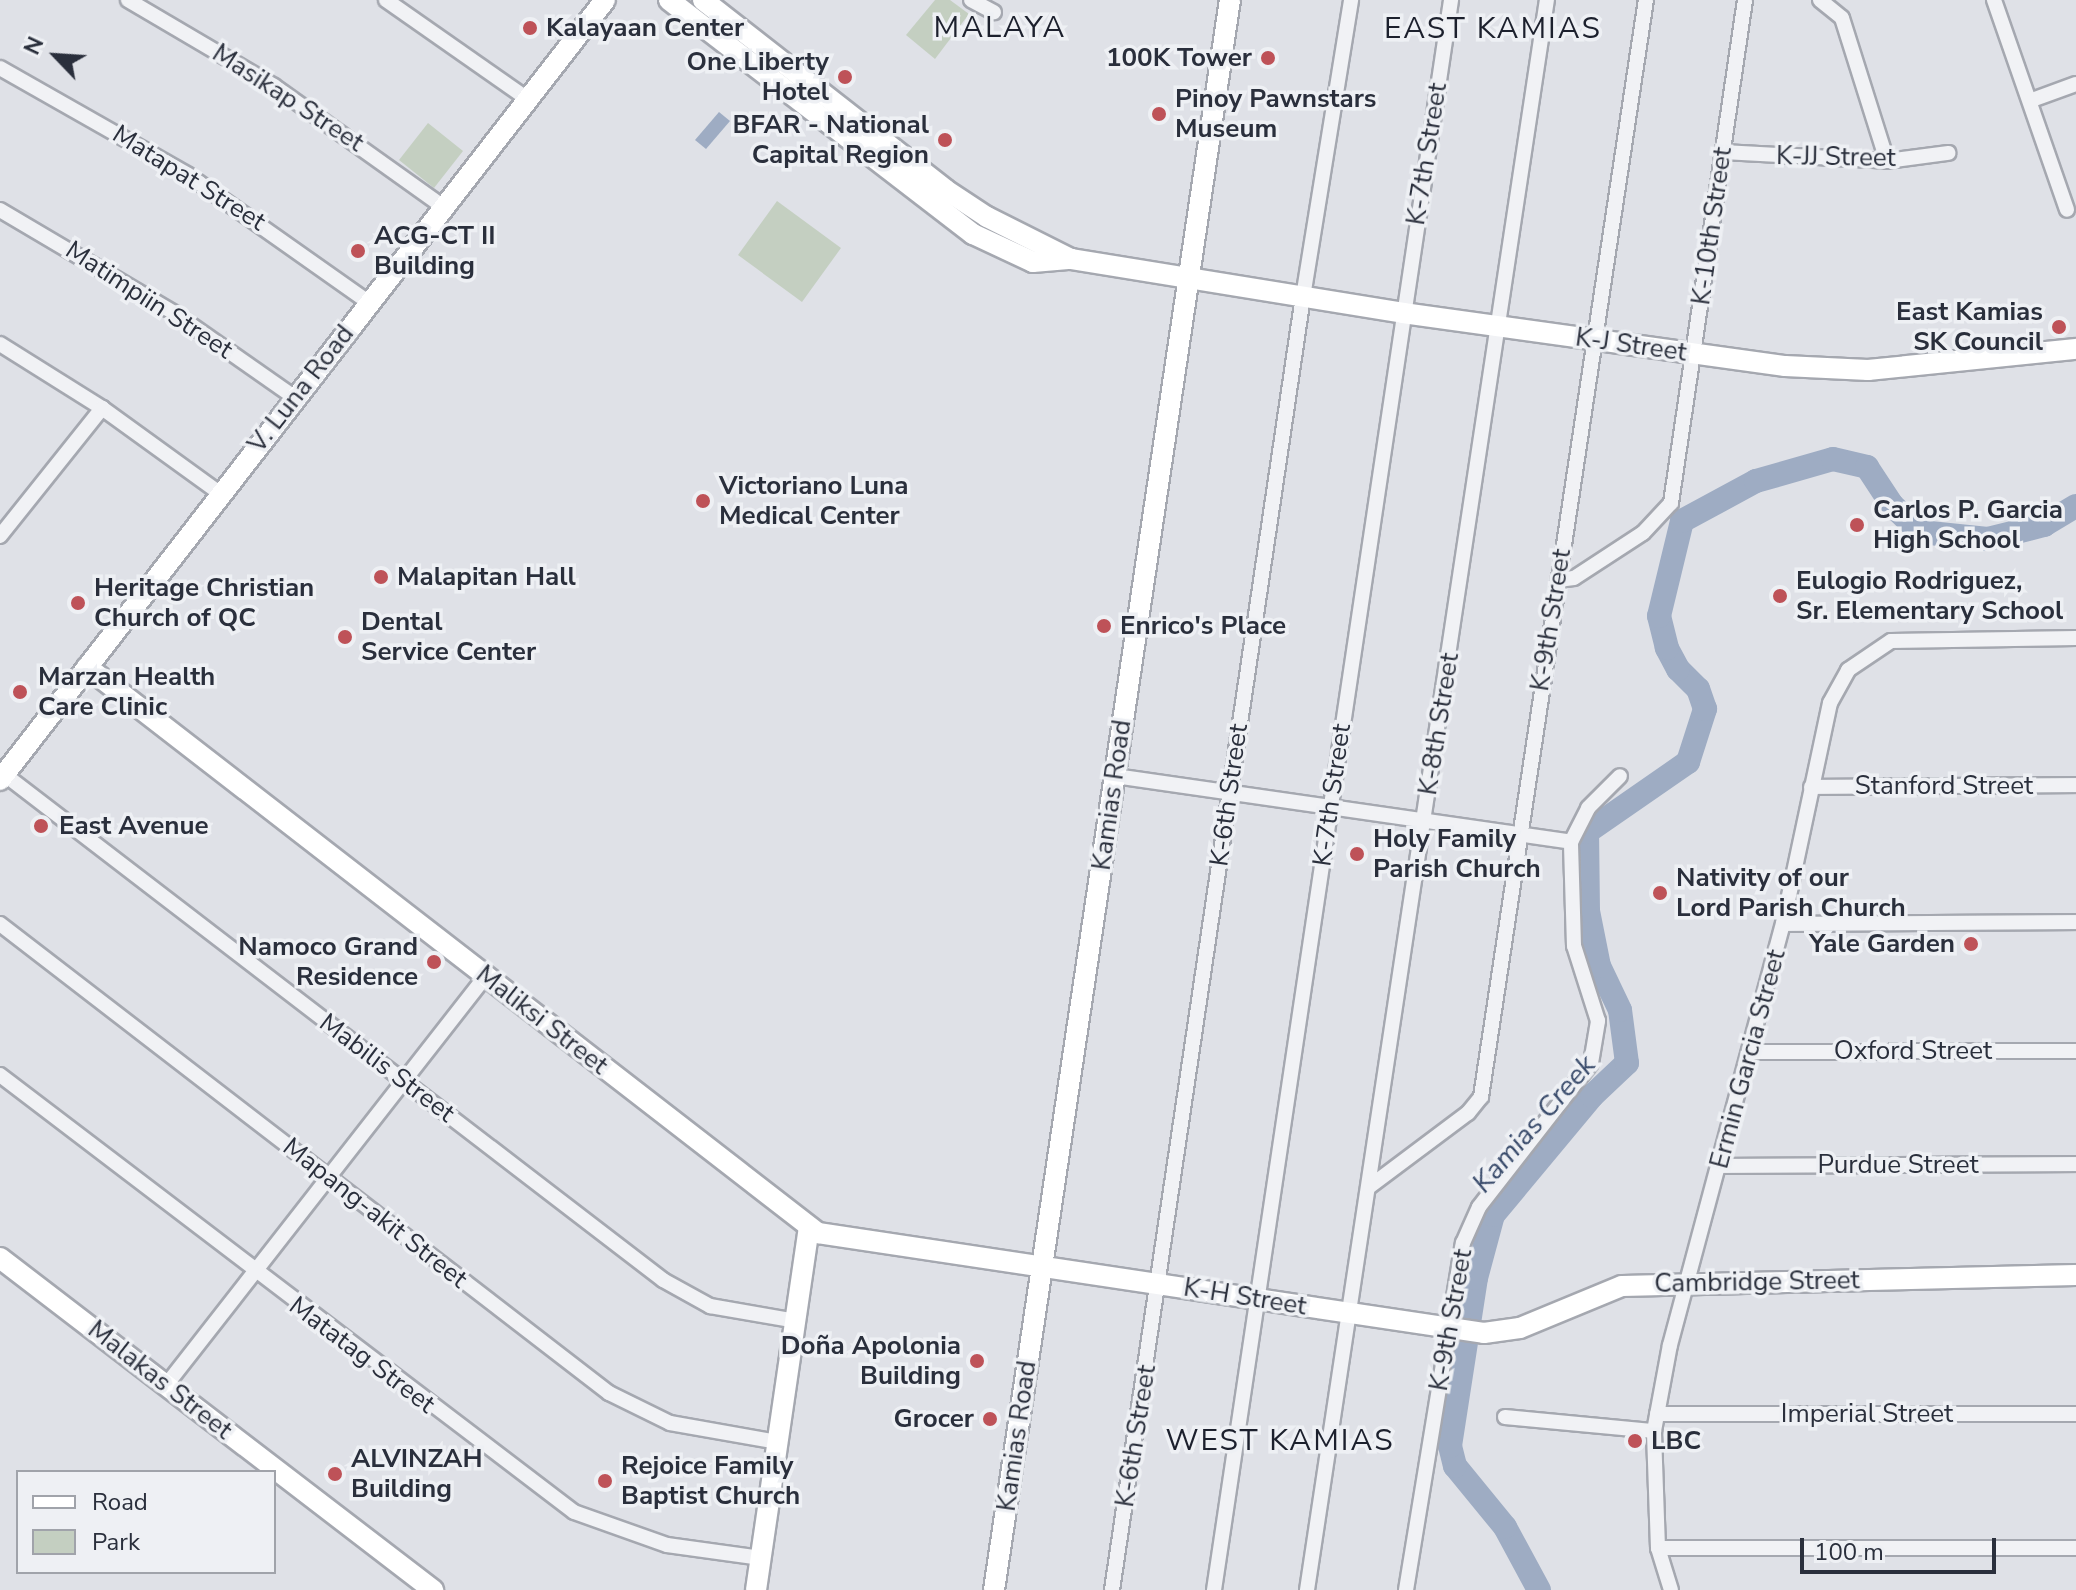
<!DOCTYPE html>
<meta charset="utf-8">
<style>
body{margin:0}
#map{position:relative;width:2076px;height:1590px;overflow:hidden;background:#dfe1e7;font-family:"Nunito Sans",sans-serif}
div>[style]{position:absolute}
.green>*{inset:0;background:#c4cfc1}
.water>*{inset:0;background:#9eacc3}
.river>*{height:24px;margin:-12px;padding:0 12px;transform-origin:12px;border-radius:12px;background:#9eacc3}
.roads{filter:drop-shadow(2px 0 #a5a8b0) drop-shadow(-2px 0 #a5a8b0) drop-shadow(0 2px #a5a8b0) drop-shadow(0 -2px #a5a8b0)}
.street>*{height:14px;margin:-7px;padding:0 7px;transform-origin:7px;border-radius:7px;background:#f1f2f5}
.secondary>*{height:20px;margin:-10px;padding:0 10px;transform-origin:10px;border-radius:10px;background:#fff}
.dots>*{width:22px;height:22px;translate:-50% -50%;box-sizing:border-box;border:4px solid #eef0f4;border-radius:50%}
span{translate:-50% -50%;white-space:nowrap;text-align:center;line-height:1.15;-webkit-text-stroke:7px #eef0f4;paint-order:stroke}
.poi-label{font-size:26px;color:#2a2f3c;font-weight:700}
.left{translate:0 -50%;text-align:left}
.right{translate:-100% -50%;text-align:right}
.street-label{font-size:26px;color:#2a2f3c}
.water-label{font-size:28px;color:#394b6b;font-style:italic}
.quarter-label{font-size:30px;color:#1c202d;letter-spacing:2px}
.legend{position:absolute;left:16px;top:1470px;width:260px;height:104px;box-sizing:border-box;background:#eef0f4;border:2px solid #a0a3aa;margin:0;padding:10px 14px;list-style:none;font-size:24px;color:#2a2f3c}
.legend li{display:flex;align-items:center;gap:16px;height:40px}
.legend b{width:40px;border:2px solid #a0a3aa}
.north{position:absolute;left:16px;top:16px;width:80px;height:80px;-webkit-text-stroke:6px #eef0f4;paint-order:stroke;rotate:295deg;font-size:22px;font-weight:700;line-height:32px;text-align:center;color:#2a2f3c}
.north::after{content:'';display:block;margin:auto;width:28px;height:36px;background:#2a2f3c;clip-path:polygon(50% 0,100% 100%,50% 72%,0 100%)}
.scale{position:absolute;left:1800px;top:1538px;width:196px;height:36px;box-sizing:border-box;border:4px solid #2a2f3c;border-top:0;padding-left:10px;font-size:24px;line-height:28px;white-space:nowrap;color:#2a2f3c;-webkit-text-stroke:6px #eef0f4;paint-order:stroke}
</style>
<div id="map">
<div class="green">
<div style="clip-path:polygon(935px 0,950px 0,969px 14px,935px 59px,906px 35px)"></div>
<div style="clip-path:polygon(428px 123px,463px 151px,434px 188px,399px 160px)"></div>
<div style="clip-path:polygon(777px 201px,841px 248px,802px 302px,738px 255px)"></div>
</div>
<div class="water">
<div style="clip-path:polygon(719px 112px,730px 121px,706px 149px,695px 140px)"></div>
</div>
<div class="river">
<div style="left:1539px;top:1590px;width:72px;rotate:-118.4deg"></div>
<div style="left:1505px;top:1527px;width:79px;rotate:-129.3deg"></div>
<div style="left:1455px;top:1466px;width:21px;rotate:-104deg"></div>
<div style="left:1450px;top:1446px;width:170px;rotate:-81.2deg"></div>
<div style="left:1476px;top:1278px;width:65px;rotate:-74.9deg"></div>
<div style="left:1493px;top:1215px;width:155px;rotate:-50.2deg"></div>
<div style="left:1592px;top:1096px;width:48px;rotate:-43.3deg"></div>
<div style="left:1627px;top:1063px;width:53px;rotate:-97.5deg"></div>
<div style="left:1620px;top:1010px;width:49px;rotate:-115.5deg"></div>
<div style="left:1599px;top:966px;width:56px;rotate:-101.3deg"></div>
<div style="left:1588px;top:911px;width:79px;rotate:-90.7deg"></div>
<div style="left:1587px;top:832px;width:123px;rotate:-34.7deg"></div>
<div style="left:1688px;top:762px;width:56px;rotate:-72.2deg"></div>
<div style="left:1705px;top:709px;width:21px;rotate:-109deg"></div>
<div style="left:1698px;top:689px;width:28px;rotate:-135deg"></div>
<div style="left:1678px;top:669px;width:24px;rotate:-118deg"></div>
<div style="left:1667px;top:648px;width:33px;rotate:-104deg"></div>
<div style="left:1659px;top:616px;width:98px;rotate:-76.4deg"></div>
<div style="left:1682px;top:521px;width:84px;rotate:-28.4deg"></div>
<div style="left:1756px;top:481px;width:80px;rotate:-15.9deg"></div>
<div style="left:1833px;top:459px;width:35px;rotate:13deg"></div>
<div style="left:1867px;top:467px;width:45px;rotate:56.7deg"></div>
<div style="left:1892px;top:505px;width:39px;rotate:44deg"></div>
<div style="left:1920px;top:532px;width:68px;rotate:5.9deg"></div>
<div style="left:1988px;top:539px;width:58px;rotate:-14deg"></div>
<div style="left:2044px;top:525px;width:37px;rotate:-31deg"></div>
</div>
<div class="roads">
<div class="street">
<div style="left:128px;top:0;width:169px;rotate:30.5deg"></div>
<div style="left:274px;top:86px;width:206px;rotate:35.5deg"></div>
<div style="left:386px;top:0;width:171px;rotate:35deg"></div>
<div style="left:971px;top:0;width:26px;rotate:28deg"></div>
<div style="left:1820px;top:0;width:28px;rotate:39deg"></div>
<div style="left:1842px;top:18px;width:150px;rotate:72.5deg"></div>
<div style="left:1994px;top:0;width:222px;rotate:70.8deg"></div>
<div style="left:0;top:68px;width:216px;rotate:29.6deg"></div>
<div style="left:188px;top:175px;width:220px;rotate:35.2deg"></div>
<div style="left:2032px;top:100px;width:47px;rotate:-20deg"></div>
<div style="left:1723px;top:152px;width:164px;rotate:3.1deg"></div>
<div style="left:1887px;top:161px;width:62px;rotate:-7.5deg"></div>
<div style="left:0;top:210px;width:202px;rotate:30.6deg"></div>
<div style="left:174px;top:313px;width:146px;rotate:35deg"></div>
<div style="left:0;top:344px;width:120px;rotate:32.1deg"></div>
<div style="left:102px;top:408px;width:147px;rotate:35.9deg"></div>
<div style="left:0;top:536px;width:164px;rotate:-51.4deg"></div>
<div style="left:1558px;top:580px;width:16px;rotate:-7deg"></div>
<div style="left:1574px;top:578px;width:82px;rotate:-33.1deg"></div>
<div style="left:1643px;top:533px;width:41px;rotate:-47deg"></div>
<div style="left:1671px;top:503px;width:508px;rotate:-81.63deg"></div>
<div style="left:0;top:771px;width:836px;rotate:37.51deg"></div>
<div style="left:663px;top:1280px;width:54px;rotate:29deg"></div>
<div style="left:710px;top:1306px;width:87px;rotate:9.9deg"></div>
<div style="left:1115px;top:776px;width:461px;rotate:8.2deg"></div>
<div style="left:1811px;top:787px;width:265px;rotate:-0.4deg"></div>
<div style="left:0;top:924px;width:769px;rotate:37.6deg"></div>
<div style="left:609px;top:1393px;width:68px;rotate:26.2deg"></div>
<div style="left:670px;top:1423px;width:110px;rotate:10deg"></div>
<div style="left:1783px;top:924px;width:293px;rotate:-0.4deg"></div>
<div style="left:1750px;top:1052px;width:326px;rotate:-0.2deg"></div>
<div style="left:0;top:1075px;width:721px;rotate:37.28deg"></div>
<div style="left:574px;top:1512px;width:99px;rotate:19.5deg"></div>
<div style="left:667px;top:1545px;width:95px;rotate:7.9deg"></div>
<div style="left:1719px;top:1166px;width:357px;rotate:-0.3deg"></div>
<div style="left:1369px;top:1187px;width:124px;rotate:-36.8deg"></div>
<div style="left:1468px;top:1113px;width:21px;rotate:-51deg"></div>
<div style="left:1481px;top:1097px;width:1109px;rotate:-81.45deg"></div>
<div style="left:167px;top:1384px;width:517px;rotate:-52deg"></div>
<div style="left:1657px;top:1414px;width:419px"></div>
<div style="left:1505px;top:1417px;width:150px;rotate:5.4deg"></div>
<div style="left:1658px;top:1548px;width:418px"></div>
<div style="left:1112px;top:1590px;width:1307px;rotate:-81.6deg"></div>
<div style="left:1303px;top:297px;width:301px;rotate:-80.8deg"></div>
<div style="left:1214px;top:1590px;width:1608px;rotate:-81.52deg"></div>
<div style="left:1307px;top:1590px;width:1608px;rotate:-81.42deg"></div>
<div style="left:1406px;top:1590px;width:352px;rotate:-80.7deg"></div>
<div style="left:1463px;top:1243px;width:39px;rotate:-66deg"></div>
<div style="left:1479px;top:1207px;width:182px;rotate:-52.1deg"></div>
<div style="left:1591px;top:1063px;width:43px;rotate:-80.5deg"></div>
<div style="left:1598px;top:1021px;width:79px;rotate:-107.7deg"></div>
<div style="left:1574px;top:946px;width:104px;rotate:-91.7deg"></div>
<div style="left:1571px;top:842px;width:38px;rotate:-63deg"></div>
<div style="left:1588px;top:808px;width:45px;rotate:-45deg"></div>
<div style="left:1671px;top:1590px;width:44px;rotate:-107.2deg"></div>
<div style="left:1658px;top:1548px;width:117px;rotate:-92deg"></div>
<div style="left:1654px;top:1431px;width:87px;rotate:-79.5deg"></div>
<div style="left:1670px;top:1345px;width:436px;rotate:-75deg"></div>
<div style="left:1783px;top:924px;width:226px;rotate:-78deg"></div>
<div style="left:1830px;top:703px;width:38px;rotate:-61deg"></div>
<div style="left:1848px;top:670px;width:52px;rotate:-34deg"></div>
<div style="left:1891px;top:641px;width:185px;rotate:-0.9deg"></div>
</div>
<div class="secondary">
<div style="left:669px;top:0;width:384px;rotate:37.6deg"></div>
<div style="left:973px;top:234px;width:66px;rotate:25deg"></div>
<div style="left:1033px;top:262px;width:38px;rotate:-5deg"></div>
<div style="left:703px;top:0;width:308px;rotate:38deg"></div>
<div style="left:946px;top:190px;width:49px;rotate:33.4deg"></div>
<div style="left:987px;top:217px;width:94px;rotate:26.6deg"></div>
<div style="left:1071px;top:259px;width:336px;rotate:9.2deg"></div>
<div style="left:1403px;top:313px;width:386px;rotate:7.9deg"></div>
<div style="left:1785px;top:366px;width:83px;rotate:2.8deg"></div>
<div style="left:1868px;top:370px;width:209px;rotate:-5.8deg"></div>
<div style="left:87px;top:667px;width:925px;rotate:37.75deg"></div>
<div style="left:818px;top:1233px;width:673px;rotate:8.54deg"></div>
<div style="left:1484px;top:1333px;width:36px;rotate:-8deg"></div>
<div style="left:1520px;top:1328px;width:110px;rotate:-22.4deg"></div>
<div style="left:1622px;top:1286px;width:454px;rotate:-1.4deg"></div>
<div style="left:0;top:780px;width:987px;rotate:-52.2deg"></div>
<div style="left:0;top:1258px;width:546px;rotate:37.48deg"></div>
<div style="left:756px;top:1590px;width:366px;rotate:-81.7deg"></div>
<div style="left:994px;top:1590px;width:1607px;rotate:-81.56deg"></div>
</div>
</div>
<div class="dots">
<div style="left:530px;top:28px;background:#be5258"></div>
<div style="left:1268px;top:58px;background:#be5258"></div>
<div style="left:845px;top:77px;background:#be5258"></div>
<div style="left:1159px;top:114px;background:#be5258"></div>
<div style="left:945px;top:140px;background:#be5258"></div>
<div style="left:358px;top:251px;background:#be5258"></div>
<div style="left:2059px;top:327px;background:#be5258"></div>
<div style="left:703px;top:501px;background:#be5258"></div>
<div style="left:1857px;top:525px;background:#be5258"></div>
<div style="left:381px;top:577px;background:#be5258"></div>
<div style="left:1780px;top:596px;background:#be5258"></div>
<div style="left:78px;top:603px;background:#be5258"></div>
<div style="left:1104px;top:626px;background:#be5258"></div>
<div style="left:345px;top:637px;background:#be5258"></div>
<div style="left:20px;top:692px;background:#be5258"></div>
<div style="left:41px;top:826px;background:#be5258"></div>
<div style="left:1357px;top:854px;background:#be5258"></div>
<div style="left:1660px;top:893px;background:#be5258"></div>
<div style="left:1971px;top:944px;background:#be5258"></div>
<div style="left:434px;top:962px;background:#be5258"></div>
<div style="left:977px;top:1361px;background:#be5258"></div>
<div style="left:990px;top:1419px;background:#be5258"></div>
<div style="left:1635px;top:1441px;background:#be5258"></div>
<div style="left:335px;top:1474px;background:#be5258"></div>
<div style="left:605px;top:1481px;background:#be5258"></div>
</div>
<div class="poi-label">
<span class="left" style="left:546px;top:28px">Kalayaan Center</span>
<span class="right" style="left:1252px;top:58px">100K Tower</span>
<span class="right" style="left:829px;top:77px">One Liberty<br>Hotel</span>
<span class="left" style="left:1175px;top:114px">Pinoy Pawnstars<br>Museum</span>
<span class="right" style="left:929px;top:140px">BFAR - National<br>Capital Region</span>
<span class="left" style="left:374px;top:251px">ACG-CT II<br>Building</span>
<span class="right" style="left:2043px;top:327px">East Kamias<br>SK Council</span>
<span class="left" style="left:719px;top:501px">Victoriano Luna<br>Medical Center</span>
<span class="left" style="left:1873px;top:525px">Carlos P. Garcia<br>High School</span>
<span class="left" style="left:397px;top:577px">Malapitan Hall</span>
<span class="left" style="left:1796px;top:596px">Eulogio Rodriguez,<br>Sr. Elementary School</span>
<span class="left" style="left:94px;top:603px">Heritage Christian<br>Church of QC</span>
<span class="left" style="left:361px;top:637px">Dental<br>Service Center</span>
<span class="left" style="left:1120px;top:626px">Enrico's Place</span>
<span class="left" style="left:38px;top:692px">Marzan Health<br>Care Clinic</span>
<span class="left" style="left:59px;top:826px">East Avenue</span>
<span class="left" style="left:1373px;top:854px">Holy Family<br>Parish Church</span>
<span class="left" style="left:1676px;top:893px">Nativity of our<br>Lord Parish Church</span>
<span class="right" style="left:1955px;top:944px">Yale Garden</span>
<span class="right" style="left:418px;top:962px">Namoco Grand<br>Residence</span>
<span class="right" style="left:961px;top:1361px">Doña Apolonia<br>Building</span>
<span class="right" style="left:974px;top:1419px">Grocer</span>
<span class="left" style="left:1651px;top:1441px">LBC</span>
<span class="left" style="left:351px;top:1474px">ALVINZAH<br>Building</span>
<span class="left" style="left:621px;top:1481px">Rejoice Family<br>Baptist Church</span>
</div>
<div class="street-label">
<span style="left:288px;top:98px;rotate:33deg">Masikap Street</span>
<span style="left:1427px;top:154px;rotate:-81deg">K-7th Street</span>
<span style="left:1836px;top:157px;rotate:1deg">K-JJ Street</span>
<span style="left:189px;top:178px;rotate:32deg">Matapat Street</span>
<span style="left:1712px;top:226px;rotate:-82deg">K-10th Street</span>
<span style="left:149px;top:300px;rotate:33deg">Matimpiin Street</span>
<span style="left:1631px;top:345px;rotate:8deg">K-J Street</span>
<span style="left:301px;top:389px;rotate:-52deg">V. Luna Road</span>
<span style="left:1551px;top:620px;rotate:-81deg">K-9th Street</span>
<span style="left:1439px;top:724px;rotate:-81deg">K-8th Street</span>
<span style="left:1944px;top:786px">Stanford Street</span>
<span style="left:1112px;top:795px;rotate:-82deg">Kamias Road</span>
<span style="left:1229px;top:795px;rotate:-82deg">K-6th Street</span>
<span style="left:1332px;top:795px;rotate:-82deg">K-7th Street</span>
<span style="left:542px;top:1020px;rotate:38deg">Maliksi Street</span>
<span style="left:1913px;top:1051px">Oxford Street</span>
<span style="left:1748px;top:1059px;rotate:-75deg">Ermin Garcia Street</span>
<span style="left:387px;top:1068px;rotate:37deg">Mabilis Street</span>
<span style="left:1898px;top:1165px">Purdue Street</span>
<span style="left:375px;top:1213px;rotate:38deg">Mapang-akit Street</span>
<span style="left:1757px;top:1282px;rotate:-1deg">Cambridge Street</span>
<span style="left:1245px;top:1297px;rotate:9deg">K-H Street</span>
<span style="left:1451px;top:1320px;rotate:-80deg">K-9th Street</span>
<span style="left:362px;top:1355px;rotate:37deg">Matatag Street</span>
<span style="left:160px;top:1380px;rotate:38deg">Malakas Street</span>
<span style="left:1867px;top:1414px">Imperial Street</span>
<span style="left:1017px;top:1436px;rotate:-82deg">Kamias Road</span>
<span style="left:1136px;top:1436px;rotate:-81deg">K-6th Street</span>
</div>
<div class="water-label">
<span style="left:1534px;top:1124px;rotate:-49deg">Kamias Creek</span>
</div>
<div class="quarter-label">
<span style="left:1000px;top:28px">MALAYA</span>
<span style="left:1493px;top:29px">EAST KAMIAS</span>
<span style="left:1280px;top:1441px">WEST KAMIAS</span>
</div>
<ul class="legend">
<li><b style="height:10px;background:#fff"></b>Road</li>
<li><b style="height:22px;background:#c4cfc1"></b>Park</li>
</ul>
<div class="north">N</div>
<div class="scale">100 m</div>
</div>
